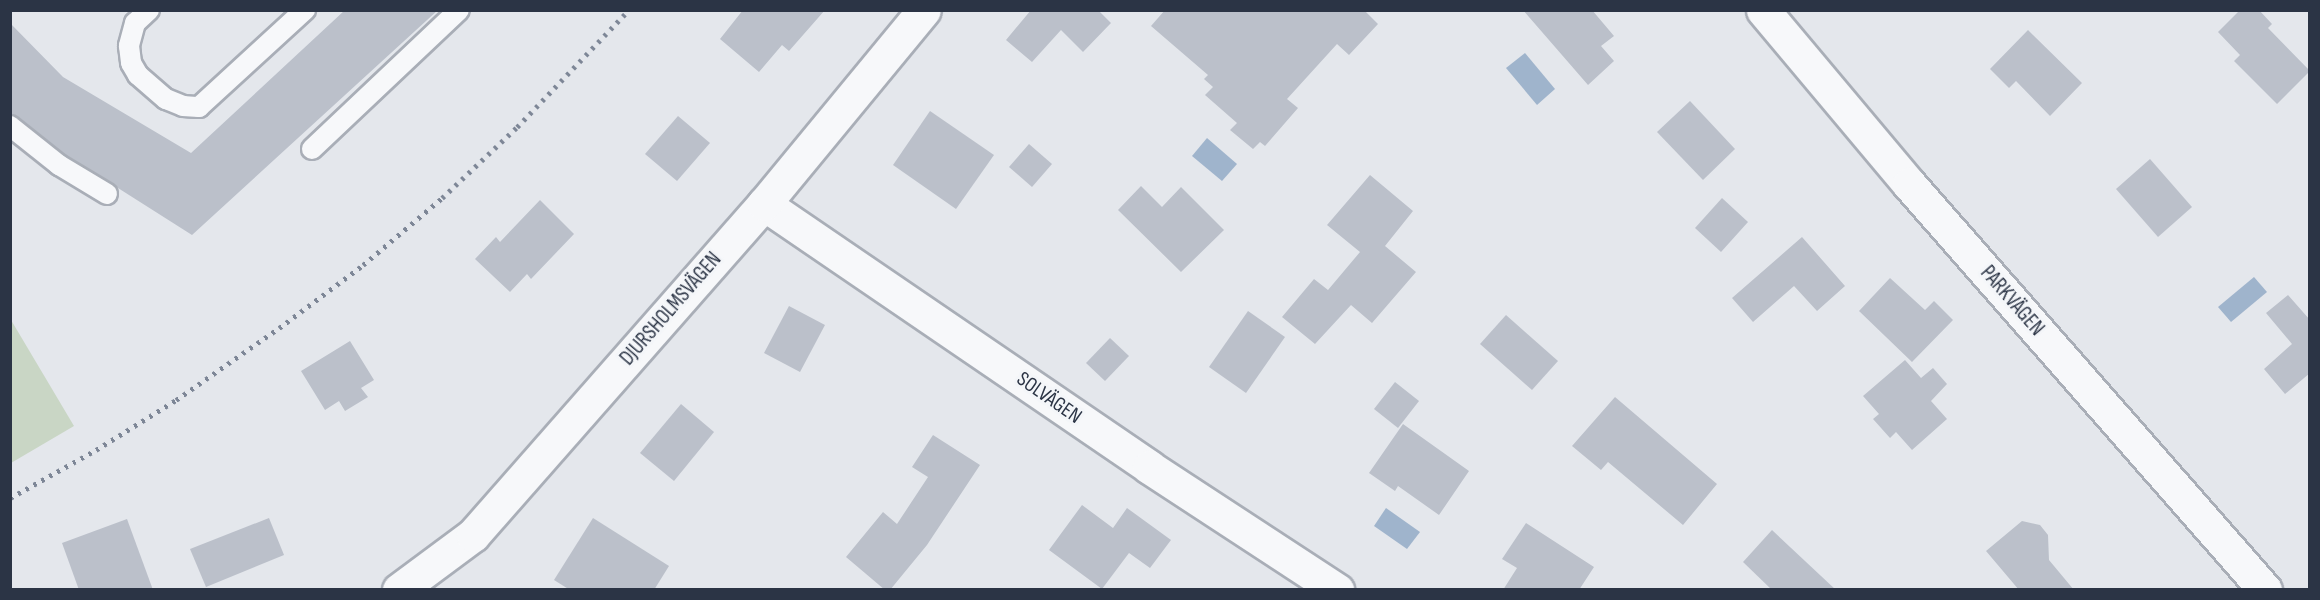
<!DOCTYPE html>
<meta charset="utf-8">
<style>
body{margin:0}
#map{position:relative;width:2320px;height:600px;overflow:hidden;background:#e4e7ec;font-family:"Sofia Sans Condensed",sans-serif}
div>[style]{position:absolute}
.green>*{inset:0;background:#c9d6c5}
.water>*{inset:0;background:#9fb4cc}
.building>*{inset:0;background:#bbc0ca}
.roads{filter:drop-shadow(2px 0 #a9aeb7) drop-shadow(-2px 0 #a9aeb7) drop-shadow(0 2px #a9aeb7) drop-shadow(0 -2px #a9aeb7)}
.service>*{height:20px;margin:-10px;padding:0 10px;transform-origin:10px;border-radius:10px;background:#f7f8fa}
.minor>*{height:33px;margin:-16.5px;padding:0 16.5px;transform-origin:16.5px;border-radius:16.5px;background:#f7f8fa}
.tertiary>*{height:33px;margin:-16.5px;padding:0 16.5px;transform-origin:16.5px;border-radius:16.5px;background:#f7f8fa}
.rail>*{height:4.5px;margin-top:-2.25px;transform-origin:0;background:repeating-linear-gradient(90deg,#7d8696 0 3px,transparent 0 9px)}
span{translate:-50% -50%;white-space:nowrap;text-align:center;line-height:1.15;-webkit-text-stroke:6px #f4f6f9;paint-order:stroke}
.street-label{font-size:21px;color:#2b3445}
.frame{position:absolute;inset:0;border:12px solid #2b3445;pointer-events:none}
</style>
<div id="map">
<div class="green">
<div style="clip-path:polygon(11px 320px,74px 426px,11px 463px,10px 463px)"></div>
</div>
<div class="water">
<div style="clip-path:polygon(1525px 53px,1555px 89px,1537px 105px,1506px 68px)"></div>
<div style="clip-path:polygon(1207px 138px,1237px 164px,1222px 181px,1192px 156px)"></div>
<div style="clip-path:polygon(2254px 277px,2267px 292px,2231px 322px,2218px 307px)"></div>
<div style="clip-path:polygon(1386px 508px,1420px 532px,1407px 549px,1374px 526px)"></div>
</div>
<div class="building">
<div style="clip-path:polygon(345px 10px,438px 10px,192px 235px,66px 155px,10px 113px,10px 23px,63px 77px,191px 153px)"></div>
<div style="clip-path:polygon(743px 10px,825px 10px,789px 51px,782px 45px,759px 72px,720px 39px)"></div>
<div style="clip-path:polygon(1031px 10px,1098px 10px,1111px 23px,1083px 52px,1061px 30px,1032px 62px,1006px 40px)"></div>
<div style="clip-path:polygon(1165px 10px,1364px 10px,1378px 24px,1349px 55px,1337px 44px,1287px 99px,1298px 108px,1265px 146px,1260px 142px,1253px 149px,1230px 130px,1237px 123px,1205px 95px,1213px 87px,1204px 79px,1208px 75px,1151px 26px)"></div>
<div style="clip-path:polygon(1523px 10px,1592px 10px,1614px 36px,1601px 46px,1614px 61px,1588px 85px)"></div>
<div style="clip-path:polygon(2240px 10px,2259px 10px,2272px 24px,2268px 28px,2310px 71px,2277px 104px,2234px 61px,2240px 55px,2218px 32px)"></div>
<div style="clip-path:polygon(2028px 30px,2082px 83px,2050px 116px,2016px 81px,2009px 88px,1990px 69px)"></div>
<div style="clip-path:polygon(1690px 101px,1735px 149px,1703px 180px,1657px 132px)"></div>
<div style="clip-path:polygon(930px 111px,994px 155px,956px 209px,893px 165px)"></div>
<div style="clip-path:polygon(678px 116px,710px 143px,677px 181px,645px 154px)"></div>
<div style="clip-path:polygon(1029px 144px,1052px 164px,1032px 187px,1009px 167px)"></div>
<div style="clip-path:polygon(2150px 159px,2192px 207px,2158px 237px,2116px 189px)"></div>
<div style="clip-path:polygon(1370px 175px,1413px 211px,1385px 246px,1416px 272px,1372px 323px,1351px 305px,1315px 344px,1282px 317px,1314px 279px,1328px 290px,1360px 252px,1327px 225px)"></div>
<div style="clip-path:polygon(1141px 186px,1162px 207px,1181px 187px,1224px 230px,1181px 272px,1118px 210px)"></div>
<div style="clip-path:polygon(1722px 198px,1748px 222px,1721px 252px,1695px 228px)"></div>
<div style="clip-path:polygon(540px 200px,574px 234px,531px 279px,527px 274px,510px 292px,475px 259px,496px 237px,500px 242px)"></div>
<div style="clip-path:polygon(1802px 237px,1845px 286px,1817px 311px,1794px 286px,1753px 322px,1732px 298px)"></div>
<div style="clip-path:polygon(1890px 278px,1925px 310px,1934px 301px,1953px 320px,1912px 362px,1859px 311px)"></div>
<div style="clip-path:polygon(2288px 295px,2310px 320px,2310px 373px,2285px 394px,2264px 369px,2292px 344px,2266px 313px)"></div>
<div style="clip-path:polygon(789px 306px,825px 325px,800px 372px,764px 353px)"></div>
<div style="clip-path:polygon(1248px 311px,1285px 337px,1246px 393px,1209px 367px)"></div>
<div style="clip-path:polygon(1506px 315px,1558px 361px,1532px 390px,1480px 344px)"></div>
<div style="clip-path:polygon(1110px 338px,1129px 356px,1105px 381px,1086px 363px)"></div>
<div style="clip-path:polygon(350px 341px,374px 380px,361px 388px,368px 397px,345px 411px,339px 401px,325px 410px,301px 371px)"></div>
<div style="clip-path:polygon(1905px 360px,1921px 378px,1933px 368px,1947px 384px,1931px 401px,1947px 419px,1912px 450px,1896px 432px,1890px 438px,1873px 419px,1879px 414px,1863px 396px)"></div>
<div style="clip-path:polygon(1395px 382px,1419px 401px,1398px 428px,1374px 409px)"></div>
<div style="clip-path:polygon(1615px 397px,1717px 484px,1683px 525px,1608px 462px,1601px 470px,1572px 446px)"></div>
<div style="clip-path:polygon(681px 404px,714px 432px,674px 481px,640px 453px)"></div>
<div style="clip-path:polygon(1403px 424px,1469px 471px,1439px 515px,1398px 486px,1395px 491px,1369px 473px)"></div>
<div style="clip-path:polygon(933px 435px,980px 465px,927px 545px,890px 590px,885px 590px,846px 557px,883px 512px,897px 524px,928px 477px,912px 467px)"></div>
<div style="clip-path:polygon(1082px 505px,1113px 528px,1127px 508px,1171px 540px,1150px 568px,1129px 553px,1102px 589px,1049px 550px)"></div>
<div style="clip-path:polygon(269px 518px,284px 555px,206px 587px,190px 549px)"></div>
<div style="clip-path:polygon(593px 518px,669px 566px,654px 590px,570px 590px,554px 580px)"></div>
<div style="clip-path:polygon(127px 519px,153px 590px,79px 590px,62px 543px)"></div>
<div style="clip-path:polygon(2022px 521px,2040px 525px,2048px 535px,2049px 560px,2074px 590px,2019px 590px,1986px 551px)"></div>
<div style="clip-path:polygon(1526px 523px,1594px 567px,1579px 590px,1503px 590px,1517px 568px,1502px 559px)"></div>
<div style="clip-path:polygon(1772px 530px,1836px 590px,1772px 590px,1743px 562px)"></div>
</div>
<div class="roads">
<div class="service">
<div style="left:149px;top:10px;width:19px;rotate:137deg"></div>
<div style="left:135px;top:23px;width:24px;rotate:105deg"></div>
<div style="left:129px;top:46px;width:17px;rotate:83deg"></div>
<div style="left:131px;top:63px;width:14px;rotate:60deg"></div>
<div style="left:138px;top:75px;width:37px;rotate:41deg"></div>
<div style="left:166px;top:99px;width:18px;rotate:22deg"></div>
<div style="left:183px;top:106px;width:16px;rotate:4deg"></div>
<div style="left:199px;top:107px;width:144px;rotate:-42.5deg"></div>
<div style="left:10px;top:126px;width:63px;rotate:38.5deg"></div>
<div style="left:59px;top:165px;width:56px;rotate:31.1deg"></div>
<div style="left:312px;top:149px;width:202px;rotate:-43.4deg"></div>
</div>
<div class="minor">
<div style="left:1763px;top:10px;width:227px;rotate:50deg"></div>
<div style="left:1909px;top:184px;width:540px;rotate:48.75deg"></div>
<div style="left:764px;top:204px;width:466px;rotate:34.3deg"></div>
<div style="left:1149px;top:467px;width:225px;rotate:33.2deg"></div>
</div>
<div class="tertiary">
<div style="left:399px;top:590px;width:92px;rotate:-36.6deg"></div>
<div style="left:473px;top:535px;width:441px;rotate:-48.7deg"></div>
<div style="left:764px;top:204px;width:251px;rotate:-50.5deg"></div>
</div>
</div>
<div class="rail">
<div style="left:10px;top:498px;width:98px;rotate:-29.2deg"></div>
<div style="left:96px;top:450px;width:94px;rotate:-32deg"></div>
<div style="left:176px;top:400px;width:126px;rotate:-35deg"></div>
<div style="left:279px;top:328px;width:105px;rotate:-36.9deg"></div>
<div style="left:363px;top:265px;width:104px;rotate:-40.3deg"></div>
<div style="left:442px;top:198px;width:103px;rotate:-43.4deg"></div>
<div style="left:517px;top:127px;width:162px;rotate:-46.3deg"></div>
</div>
<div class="street-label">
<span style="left:2012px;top:301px;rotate:49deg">PARKVÄGEN</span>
<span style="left:671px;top:309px;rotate:-49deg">DJURSHOLMSVÄGEN</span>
<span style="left:1049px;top:398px;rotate:35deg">SOLVÄGEN</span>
</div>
<div class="frame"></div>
</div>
